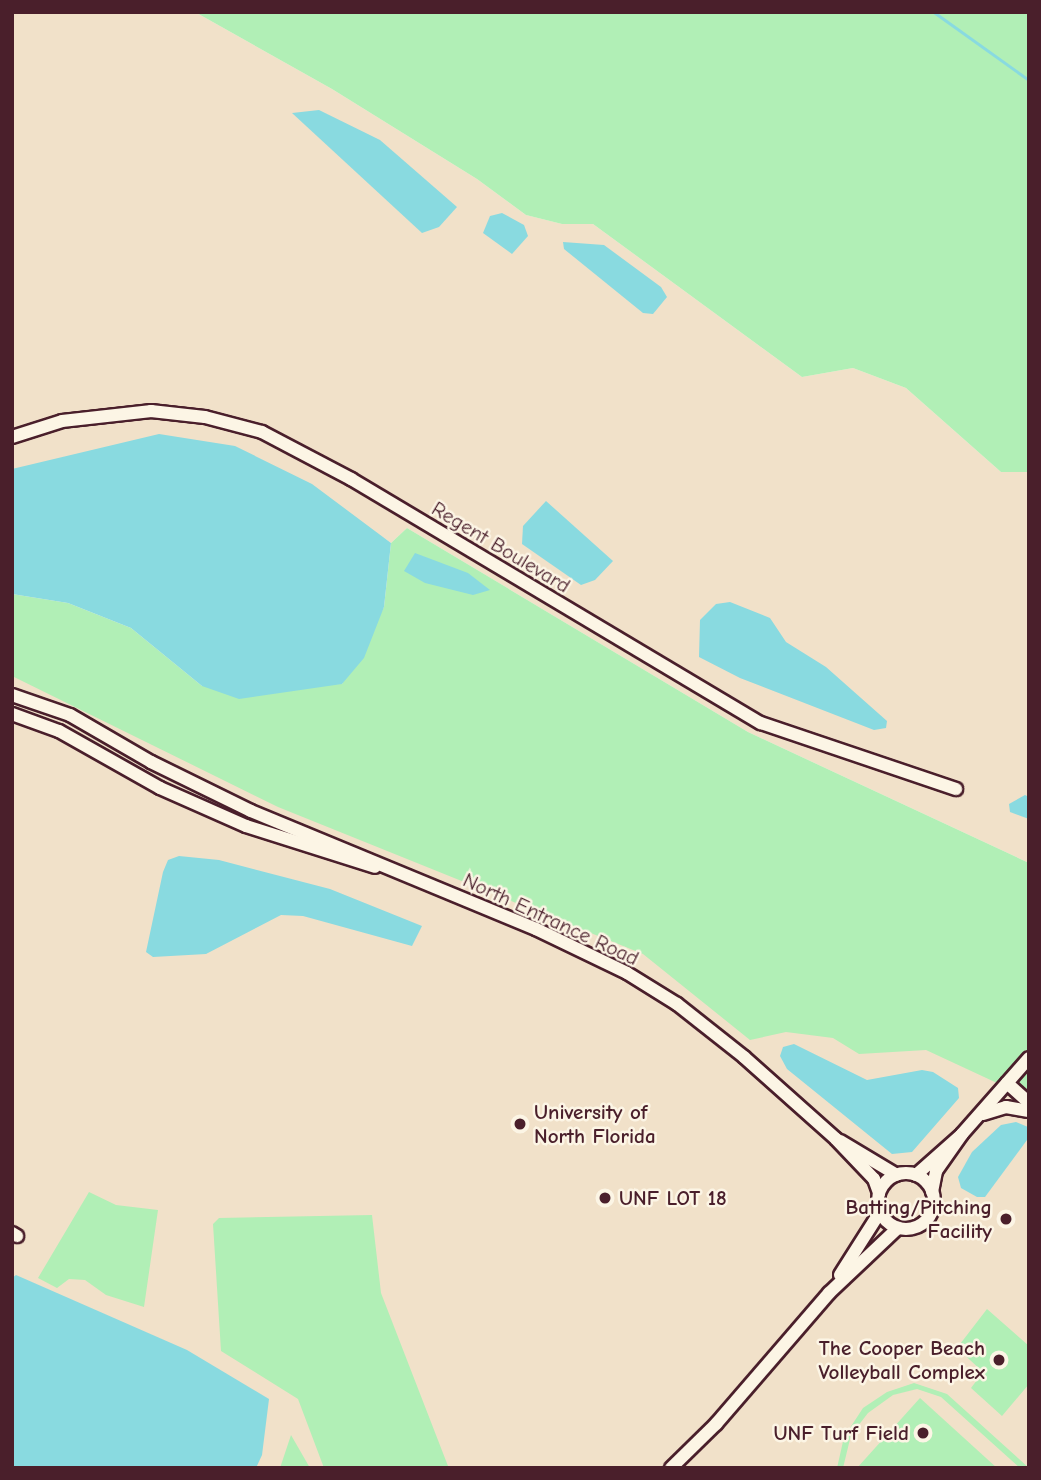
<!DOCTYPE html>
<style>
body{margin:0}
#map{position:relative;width:1041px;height:1480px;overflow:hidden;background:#fcf5e5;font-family:"Comic Neue",sans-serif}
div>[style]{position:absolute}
.built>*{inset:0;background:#f1e1c9}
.green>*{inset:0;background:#b1efb6}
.water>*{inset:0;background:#89dae0}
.stream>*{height:2.5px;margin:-1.25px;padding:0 1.25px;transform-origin:1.25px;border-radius:1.25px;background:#89dae0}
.roads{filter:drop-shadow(2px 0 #4a1f2b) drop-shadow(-2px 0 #4a1f2b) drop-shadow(0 2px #4a1f2b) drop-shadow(0 -2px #4a1f2b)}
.minor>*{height:12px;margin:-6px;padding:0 6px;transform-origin:6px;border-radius:6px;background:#fcf5e5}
.minor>.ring{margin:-6px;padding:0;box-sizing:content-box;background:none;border:12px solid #fcf5e5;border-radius:50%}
.dots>*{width:19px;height:19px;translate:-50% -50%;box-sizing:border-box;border:4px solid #fcf5e5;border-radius:50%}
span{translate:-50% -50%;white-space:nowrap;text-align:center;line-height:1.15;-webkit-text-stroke:5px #fcf5e5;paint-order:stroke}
.street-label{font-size:21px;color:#4a1f2b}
.poi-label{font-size:21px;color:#4a1f2b;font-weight:700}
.left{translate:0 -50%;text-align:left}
.right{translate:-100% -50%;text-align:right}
.frame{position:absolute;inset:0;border:14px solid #4a1f2b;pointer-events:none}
</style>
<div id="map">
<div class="built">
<div style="clip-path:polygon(12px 12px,195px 12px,332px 89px,477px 179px,526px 215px,562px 224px,593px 224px,802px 377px,853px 368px,906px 388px,1001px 472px,1029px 472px,1029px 863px,748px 732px,407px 528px,391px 543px,384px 538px,12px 470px)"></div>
<div style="clip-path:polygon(12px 606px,203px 700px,1029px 982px,1029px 1468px,12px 1468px)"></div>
</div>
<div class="green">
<div style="clip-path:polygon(195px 12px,1029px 12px,1029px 472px,1001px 472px,906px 388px,853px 368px,802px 377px,593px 224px,562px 224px,526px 215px,477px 179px,332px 89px)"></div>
<div style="clip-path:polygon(407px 528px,748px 732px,1029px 863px,1029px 1098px,926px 1050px,859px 1054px,833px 1038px,786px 1032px,750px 1040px,643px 954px,278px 807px,12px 676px,12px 594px,68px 603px,131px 628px,202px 686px,342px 684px,384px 607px,391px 543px)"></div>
<div style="clip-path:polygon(89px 1192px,116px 1205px,158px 1210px,144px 1307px,106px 1295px,85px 1280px,69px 1279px,57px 1288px,38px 1278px)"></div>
<div style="clip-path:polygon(372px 1215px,381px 1293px,448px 1466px,442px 1468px,324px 1468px,298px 1399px,221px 1351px,213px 1224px,219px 1218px)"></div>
<div style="clip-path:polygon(987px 1309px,1029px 1346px,1029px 1384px,1002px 1416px,971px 1388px,983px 1372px,957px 1348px)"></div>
<div style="clip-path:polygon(914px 1383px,947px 1394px,1029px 1468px,1020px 1468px,941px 1397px,917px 1389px,893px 1395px,868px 1413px,851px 1435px,843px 1468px,837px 1468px,844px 1437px,863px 1408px,887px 1392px)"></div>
<div style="clip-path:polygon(920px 1398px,997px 1468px,857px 1468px)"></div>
<div style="clip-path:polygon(291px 1435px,310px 1468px,280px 1468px)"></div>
</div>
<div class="water">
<div style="clip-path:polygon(319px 110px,380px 140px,457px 207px,439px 227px,422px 233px,292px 113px)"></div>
<div style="clip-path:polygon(502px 213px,524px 225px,528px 236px,512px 254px,483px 233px,490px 216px)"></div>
<div style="clip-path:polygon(563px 242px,604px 245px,661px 287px,667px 297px,653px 314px,643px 313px,564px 249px)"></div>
<div style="clip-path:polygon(159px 434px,235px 446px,312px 484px,391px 543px,384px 607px,364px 658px,342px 684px,239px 699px,202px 686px,131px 628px,68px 603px,12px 594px,12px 469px)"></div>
<div style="clip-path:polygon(546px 501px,613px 561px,595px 580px,581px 585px,522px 544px,523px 526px)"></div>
<div style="clip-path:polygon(415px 553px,468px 573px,490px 590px,473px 595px,425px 583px,404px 571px)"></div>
<div style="clip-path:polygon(730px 602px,770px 618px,786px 642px,826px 667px,887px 721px,886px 728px,874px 730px,740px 678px,699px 657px,700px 620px,716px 604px)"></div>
<div style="clip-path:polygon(1025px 795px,1029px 797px,1029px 819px,1010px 812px,1009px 804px)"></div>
<div style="clip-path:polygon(179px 856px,219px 860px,330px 889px,422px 926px,412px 946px,303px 916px,281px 915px,206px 954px,153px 957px,146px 952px,163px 872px,168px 860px)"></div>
<div style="clip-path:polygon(794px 1044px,867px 1080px,922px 1070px,933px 1072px,958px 1088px,959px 1098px,912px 1152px,892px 1154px,787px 1069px,780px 1056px,783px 1047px)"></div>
<div style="clip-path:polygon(1016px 1122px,1028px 1127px,1027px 1140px,985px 1197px,977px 1197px,961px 1188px,958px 1177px,972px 1152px,1001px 1125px)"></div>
<div style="clip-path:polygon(16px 1275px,187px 1350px,269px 1399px,262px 1455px,256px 1468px,12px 1468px,12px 1278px)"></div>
</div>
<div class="stream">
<div style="left:934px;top:12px;width:117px;rotate:35.6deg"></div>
</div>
<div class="roads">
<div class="minor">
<div style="left:12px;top:437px;width:52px;rotate:-17.7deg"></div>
<div style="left:62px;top:421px;width:90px;rotate:-6.4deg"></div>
<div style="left:151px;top:411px;width:54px;rotate:6.3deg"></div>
<div style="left:205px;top:417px;width:59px;rotate:14.7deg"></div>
<div style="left:262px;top:432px;width:101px;rotate:27.8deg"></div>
<div style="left:351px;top:479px;width:477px;rotate:30.8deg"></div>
<div style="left:761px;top:723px;width:206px;rotate:18.7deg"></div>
<div style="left:12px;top:695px;width:61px;rotate:19deg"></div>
<div style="left:70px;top:715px;width:94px;rotate:30.1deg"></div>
<div style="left:151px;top:762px;width:111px;rotate:26.1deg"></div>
<div style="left:251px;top:811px;width:308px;rotate:22.5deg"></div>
<div style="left:536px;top:929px;width:101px;rotate:25.8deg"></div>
<div style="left:627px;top:973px;width:59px;rotate:31.8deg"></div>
<div style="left:677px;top:1004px;width:85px;rotate:38.3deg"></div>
<div style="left:744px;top:1057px;width:123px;rotate:41.7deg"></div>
<div style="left:836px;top:1139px;width:55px;rotate:46.5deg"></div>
<div style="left:874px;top:1179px;width:15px;rotate:70deg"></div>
<div style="left:12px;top:714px;width:50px;rotate:19.9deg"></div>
<div style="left:59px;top:731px;width:116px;rotate:29.4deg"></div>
<div style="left:160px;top:788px;width:94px;rotate:23.8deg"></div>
<div style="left:246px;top:826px;width:135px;rotate:17.6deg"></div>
<div style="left:1007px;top:1083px;width:30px;rotate:42deg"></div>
<div style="left:983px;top:1114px;width:24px;rotate:-17deg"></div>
<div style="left:1006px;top:1107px;width:23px;rotate:10deg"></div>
<div style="left:840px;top:1141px;width:66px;rotate:30.8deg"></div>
<div class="ring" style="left:878px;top:1173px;width:44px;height:44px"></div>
<div style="left:916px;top:1175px;width:60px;rotate:-41.6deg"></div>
<div style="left:932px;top:1192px;width:21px;rotate:-79deg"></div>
<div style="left:936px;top:1171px;width:45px;rotate:-54.9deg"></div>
<div style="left:962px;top:1134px;width:101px;rotate:-48.6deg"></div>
<div style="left:12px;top:1233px;width:6px;rotate:31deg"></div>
<div style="left:840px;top:1275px;width:75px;rotate:-57.6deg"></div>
<div style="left:671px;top:1468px;width:63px;rotate:-44.4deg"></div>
<div style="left:716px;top:1424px;width:173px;rotate:-49.2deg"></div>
<div style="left:829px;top:1293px;width:95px;rotate:-43.3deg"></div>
</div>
</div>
<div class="dots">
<div style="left:520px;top:1124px;background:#4a1f2b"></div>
<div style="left:605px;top:1198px;background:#4a1f2b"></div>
<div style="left:1006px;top:1219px;background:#4a1f2b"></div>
<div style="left:999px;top:1360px;background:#4a1f2b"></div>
<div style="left:923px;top:1433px;background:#4a1f2b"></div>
</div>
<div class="street-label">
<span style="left:501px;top:547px;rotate:31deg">Regent Boulevard</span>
<span style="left:551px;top:919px;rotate:25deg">North Entrance Road</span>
</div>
<div class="poi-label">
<span class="left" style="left:534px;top:1124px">University of<br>North Florida</span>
<span class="left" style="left:619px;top:1198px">UNF LOT 18</span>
<span class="right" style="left:992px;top:1219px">Batting/Pitching<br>Facility</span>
<span class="right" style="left:985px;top:1360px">The Cooper Beach<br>Volleyball Complex</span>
<span class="right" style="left:909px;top:1433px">UNF Turf Field</span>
</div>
<div class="frame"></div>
</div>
